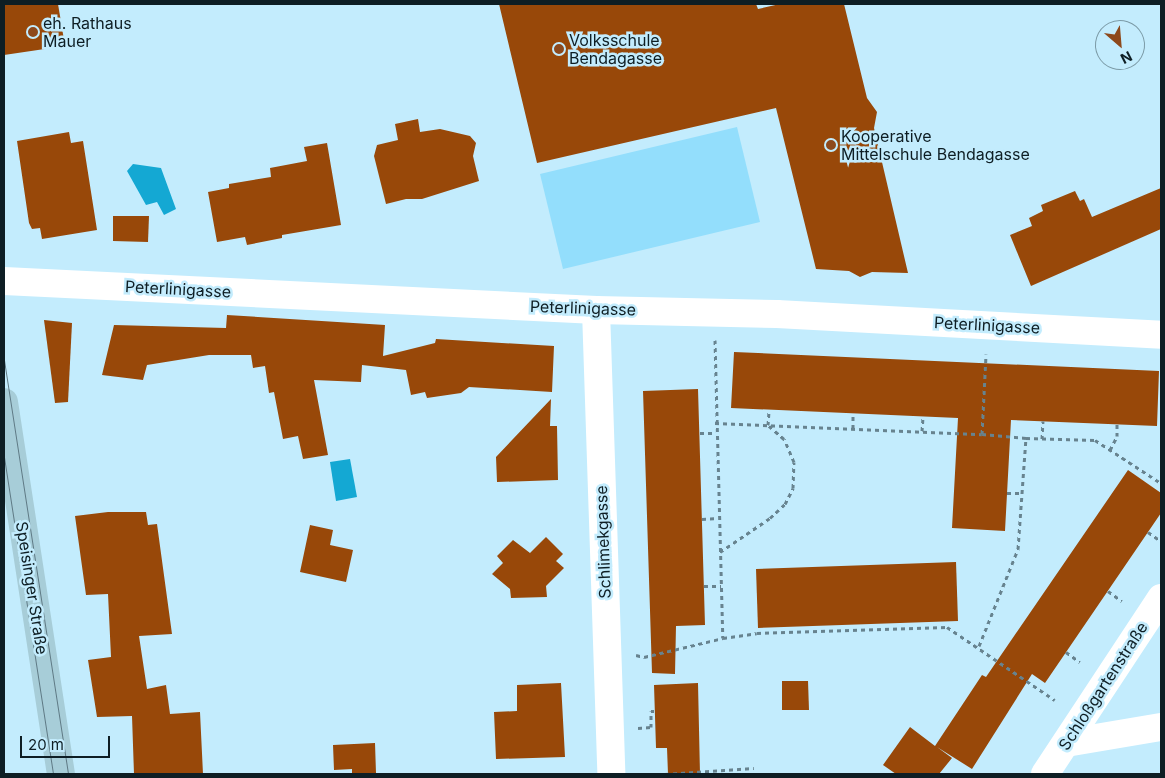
<!DOCTYPE html>
<meta charset="utf-8">
<style>
body{margin:0}
#map{position:relative;width:1165px;height:778px;overflow:hidden;background:#c3ecfd;font-family:Inter,sans-serif}
div>[style]{position:absolute}
.green>*{inset:0;background:#93defc}
.water>*{inset:0;background:#14a8d3}
.building>*{inset:0;background:#984809}
.path>*{height:3px;margin-top:-1.5px;transform-origin:0;background:repeating-linear-gradient(90deg,#67838f 0 4px,transparent 0 8px)}
.minor>*{height:28px;margin:-14px;padding:0 14px;transform-origin:14px;border-radius:14px;background:#fff}
.secondary>*{height:28px;margin:-14px;padding:0 14px;transform-origin:14px;border-radius:14px;background:#a7cdd8}
.tram>*{height:1px;margin:-0.5px;padding:0 0.5px;transform-origin:0.5px;border-radius:0.5px;background:#5f7a85}
.dots>*{width:14px;height:14px;translate:-50% -50%;box-sizing:border-box;border:2px solid #c3ecfd;border-radius:50%}
span{translate:-50% -50%;white-space:nowrap;text-align:center;line-height:1.15;-webkit-text-stroke:5px #c3ecfd;paint-order:stroke}
.poi-label{font-size:16px;color:#0e1e24}
.left{translate:0 -50%;text-align:left}
.street-label{font-size:16px;color:#0e1e24}
.frame{position:absolute;inset:0;border:5px solid #0e1e24;pointer-events:none}
.north{position:absolute;left:1095px;top:20px;width:50px;height:50px;box-sizing:border-box;background:#c3ecfd;border:1px solid #7b9aa6;border-radius:50%;rotate:153deg;font-size:14px;font-weight:700;line-height:20px;text-align:center;color:#0e1e24}
.north::after{content:'';display:block;margin:auto;width:18px;height:22px;background:#8d491c;clip-path:polygon(50% 0,100% 100%,50% 72%,0 100%)}
.scale{position:absolute;left:20px;top:736px;width:90px;height:22px;box-sizing:border-box;border:2px solid #0e1e24;border-top:0;padding-left:6px;font-size:15px;line-height:18px;white-space:nowrap;color:#0e1e24;-webkit-text-stroke:4px #c3ecfd;paint-order:stroke}
</style>
<div id="map">
<div class="green">
<div style="clip-path:polygon(737px 127px,760px 222px,563px 269px,540px 174px)"></div>
</div>
<div class="water">
<div style="clip-path:polygon(133px 164px,161px 168px,176px 209px,164px 215px,157px 202px,146px 205px,127px 171px)"></div>
<div style="clip-path:polygon(350px 459px,357px 497px,336px 501px,330px 462px)"></div>
</div>
<div class="building">
<div style="clip-path:polygon(4px 4px,58px 4px,65px 46px,4px 55px)"></div>
<div style="clip-path:polygon(499px 4px,756px 4px,758px 9px,780px 4px,844px 4px,867px 98px,877px 112px,874px 128px,908px 273px,872px 272px,860px 277px,849px 271px,816px 269px,776px 108px,537px 163px)"></div>
<div style="clip-path:polygon(418px 119px,420px 132px,440px 129px,470px 136px,476px 143px,473px 156px,479px 181px,422px 199px,406px 199px,386px 204px,374px 156px,377px 145px,398px 140px,395px 124px)"></div>
<div style="clip-path:polygon(69px 132px,71px 143px,83px 141px,97px 230px,42px 239px,40px 228px,32px 229px,29px 223px,17px 141px)"></div>
<div style="clip-path:polygon(327px 143px,341px 225px,282px 235px,282px 238px,247px 245px,245px 237px,217px 242px,208px 192px,229px 188px,229px 184px,271px 177px,270px 168px,307px 161px,304px 147px)"></div>
<div style="clip-path:polygon(1161px 188px,1161px 229px,1031px 286px,1010px 235px,1032px 226px,1029px 218px,1043px 211px,1041px 205px,1075px 191px,1080px 201px,1084px 199px,1092px 217px)"></div>
<div style="clip-path:polygon(113px 216px,149px 216px,148px 242px,113px 241px)"></div>
<div style="clip-path:polygon(227px 315px,385px 325px,383px 356px,435px 343px,436px 339px,554px 346px,552px 392px,469px 387px,461px 393px,427px 398px,425px 392px,411px 395px,406px 370px,362px 365px,361px 382px,314px 380px,328px 455px,303px 459px,298px 436px,283px 439px,274px 392px,269px 393px,265px 366px,253px 368px,251px 355px,209px 355px,147px 365px,143px 380px,102px 375px,114px 325px,226px 328px)"></div>
<div style="clip-path:polygon(44px 320px,72px 323px,68px 402px,55px 403px)"></div>
<div style="clip-path:polygon(734px 352px,1159px 371px,1157px 426px,1011px 420px,1005px 531px,952px 528px,958px 418px,731px 408px)"></div>
<div style="clip-path:polygon(698px 389px,705px 625px,676px 626px,675px 674px,652px 673px,643px 391px)"></div>
<div style="clip-path:polygon(551px 399px,550px 426px,557px 426px,558px 480px,497px 482px,496px 457px)"></div>
<div style="clip-path:polygon(1128px 470px,1161px 493px,1161px 513px,1045px 683px,1032px 674px,972px 769px,937px 747px,952px 758px,939px 774px,896px 774px,883px 765px,910px 727px,935px 746px,982px 675px,986px 677px)"></div>
<div style="clip-path:polygon(108px 512px,146px 512px,148px 525px,157px 524px,172px 634px,139px 636px,147px 689px,166px 685px,170px 714px,200px 712px,203px 774px,134px 774px,132px 716px,97px 717px,88px 660px,111px 657px,108px 594px,86px 595px,75px 516px)"></div>
<div style="clip-path:polygon(310px 525px,333px 530px,330px 545px,353px 550px,346px 582px,300px 572px)"></div>
<div style="clip-path:polygon(546px 537px,563px 554px,556px 561px,564px 568px,546px 586px,547px 597px,511px 598px,510px 589px,492px 574px,503px 563px,497px 556px,513px 540px,530px 553px)"></div>
<div style="clip-path:polygon(956px 562px,958px 621px,758px 628px,756px 569px)"></div>
<div style="clip-path:polygon(782px 681px,808px 681px,809px 710px,782px 710px)"></div>
<div style="clip-path:polygon(561px 683px,565px 757px,496px 759px,494px 712px,517px 711px,517px 685px)"></div>
<div style="clip-path:polygon(698px 683px,700px 774px,668px 774px,667px 748px,656px 748px,654px 685px)"></div>
<div style="clip-path:polygon(375px 743px,376px 773px,352px 774px,352px 769px,334px 770px,333px 745px)"></div>
</div>
<div class="path">
<div style="left:715px;top:340px;width:298px;rotate:88.5deg"></div>
<div style="left:715px;top:423px;width:267px;rotate:2.4deg"></div>
<div style="left:853px;top:428px;width:14px;rotate:-90deg"></div>
<div style="left:922px;top:431px;width:14px;rotate:-86deg"></div>
<div style="left:700px;top:433px;width:15px"></div>
<div style="left:1026px;top:438px;width:69px;rotate:1.7deg"></div>
<div style="left:1095px;top:440px;width:79px;rotate:33.1deg"></div>
<div style="left:1042px;top:439px;width:18px;rotate:-87deg"></div>
<div style="left:1110px;top:450px;width:16px;rotate:-63deg"></div>
<div style="left:1117px;top:436px;width:12px;rotate:-90deg"></div>
<div style="left:1007px;top:493px;width:15px"></div>
<div style="left:702px;top:519px;width:16px;rotate:-4deg"></div>
<div style="left:1148px;top:532px;width:16px;rotate:35deg"></div>
<div style="left:720px;top:552px;width:60px;rotate:-34.2deg"></div>
<div style="left:770px;top:518px;width:21px;rotate:-43deg"></div>
<div style="left:785px;top:504px;width:18px;rotate:-63deg"></div>
<div style="left:793px;top:488px;width:26px;rotate:-88deg"></div>
<div style="left:794px;top:462px;width:25px;rotate:-113deg"></div>
<div style="left:784px;top:439px;width:21px;rotate:-139deg"></div>
<div style="left:768px;top:425px;width:15px;rotate:-86deg"></div>
<div style="left:704px;top:586px;width:17px"></div>
<div style="left:1108px;top:591px;width:17px;rotate:36deg"></div>
<div style="left:979px;top:646px;width:105px;rotate:-68.1deg"></div>
<div style="left:1018px;top:549px;width:111px;rotate:-85.9deg"></div>
<div style="left:1026px;top:438px;width:44px;rotate:-174.8deg"></div>
<div style="left:982px;top:434px;width:80px;rotate:-87.1deg"></div>
<div style="left:1066px;top:652px;width:17px;rotate:36deg"></div>
<div style="left:636px;top:655px;width:8px;rotate:14deg"></div>
<div style="left:644px;top:657px;width:81px;rotate:-13.5deg"></div>
<div style="left:723px;top:638px;width:34px;rotate:-8deg"></div>
<div style="left:757px;top:633px;width:190px;rotate:-1.8deg"></div>
<div style="left:947px;top:627px;width:130px;rotate:34.1deg"></div>
<div style="left:638px;top:728px;width:13px;rotate:-4deg"></div>
<div style="left:651px;top:727px;width:16px;rotate:-90deg"></div>
<div style="left:651px;top:711px;width:3px"></div>
<div style="left:665px;top:774px;width:89px;rotate:-3.9deg"></div>
</div>
<div class="minor">
<div style="left:4px;top:281px;width:593px;rotate:2.8deg"></div>
<div style="left:596px;top:310px;width:181px;rotate:1.3deg"></div>
<div style="left:777px;top:314px;width:385px;rotate:3.1deg"></div>
<div style="left:596px;top:310px;width:464px;rotate:88.1deg"></div>
<div style="left:1066px;top:743px;width:96px;rotate:-9.6deg"></div>
<div style="left:1045px;top:774px;width:211px;rotate:-56.6deg"></div>
</div>
<div class="secondary">
<div style="left:4px;top:402px;width:376px;rotate:81.3deg"></div>
</div>
<div class="tram">
<div style="left:4px;top:360px;width:419px;rotate:81.2deg"></div>
<div style="left:4px;top:457px;width:321px;rotate:81.2deg"></div>
</div>
<div class="dots">
<div style="left:33px;top:32px;background:#8d491c"></div>
<div style="left:559px;top:49px;background:#8d491c"></div>
<div style="left:831px;top:145px;background:#8d491c"></div>
</div>
<div class="poi-label">
<span class="left" style="left:43px;top:32px">eh. Rathaus<br>Mauer</span>
<span class="left" style="left:569px;top:49px">Volksschule<br>Bendagasse</span>
<span class="left" style="left:841px;top:145px">Kooperative<br>Mittelschule Bendagasse</span>
</div>
<div class="street-label">
<span style="left:178px;top:289px;rotate:3deg">Peterlinigasse</span>
<span style="left:583px;top:308px;rotate:2deg">Peterlinigasse</span>
<span style="left:987px;top:325px;rotate:3deg">Peterlinigasse</span>
<span style="left:603px;top:542px;rotate:-92deg">Schlimekgasse</span>
<span style="left:32px;top:588px;rotate:81deg">Speisinger Straße</span>
<span style="left:1103px;top:686px;rotate:-57deg">Schloßgartenstraße</span>
</div>
<div class="frame"></div>
<div class="north">N</div>
<div class="scale">20 m</div>
</div>
